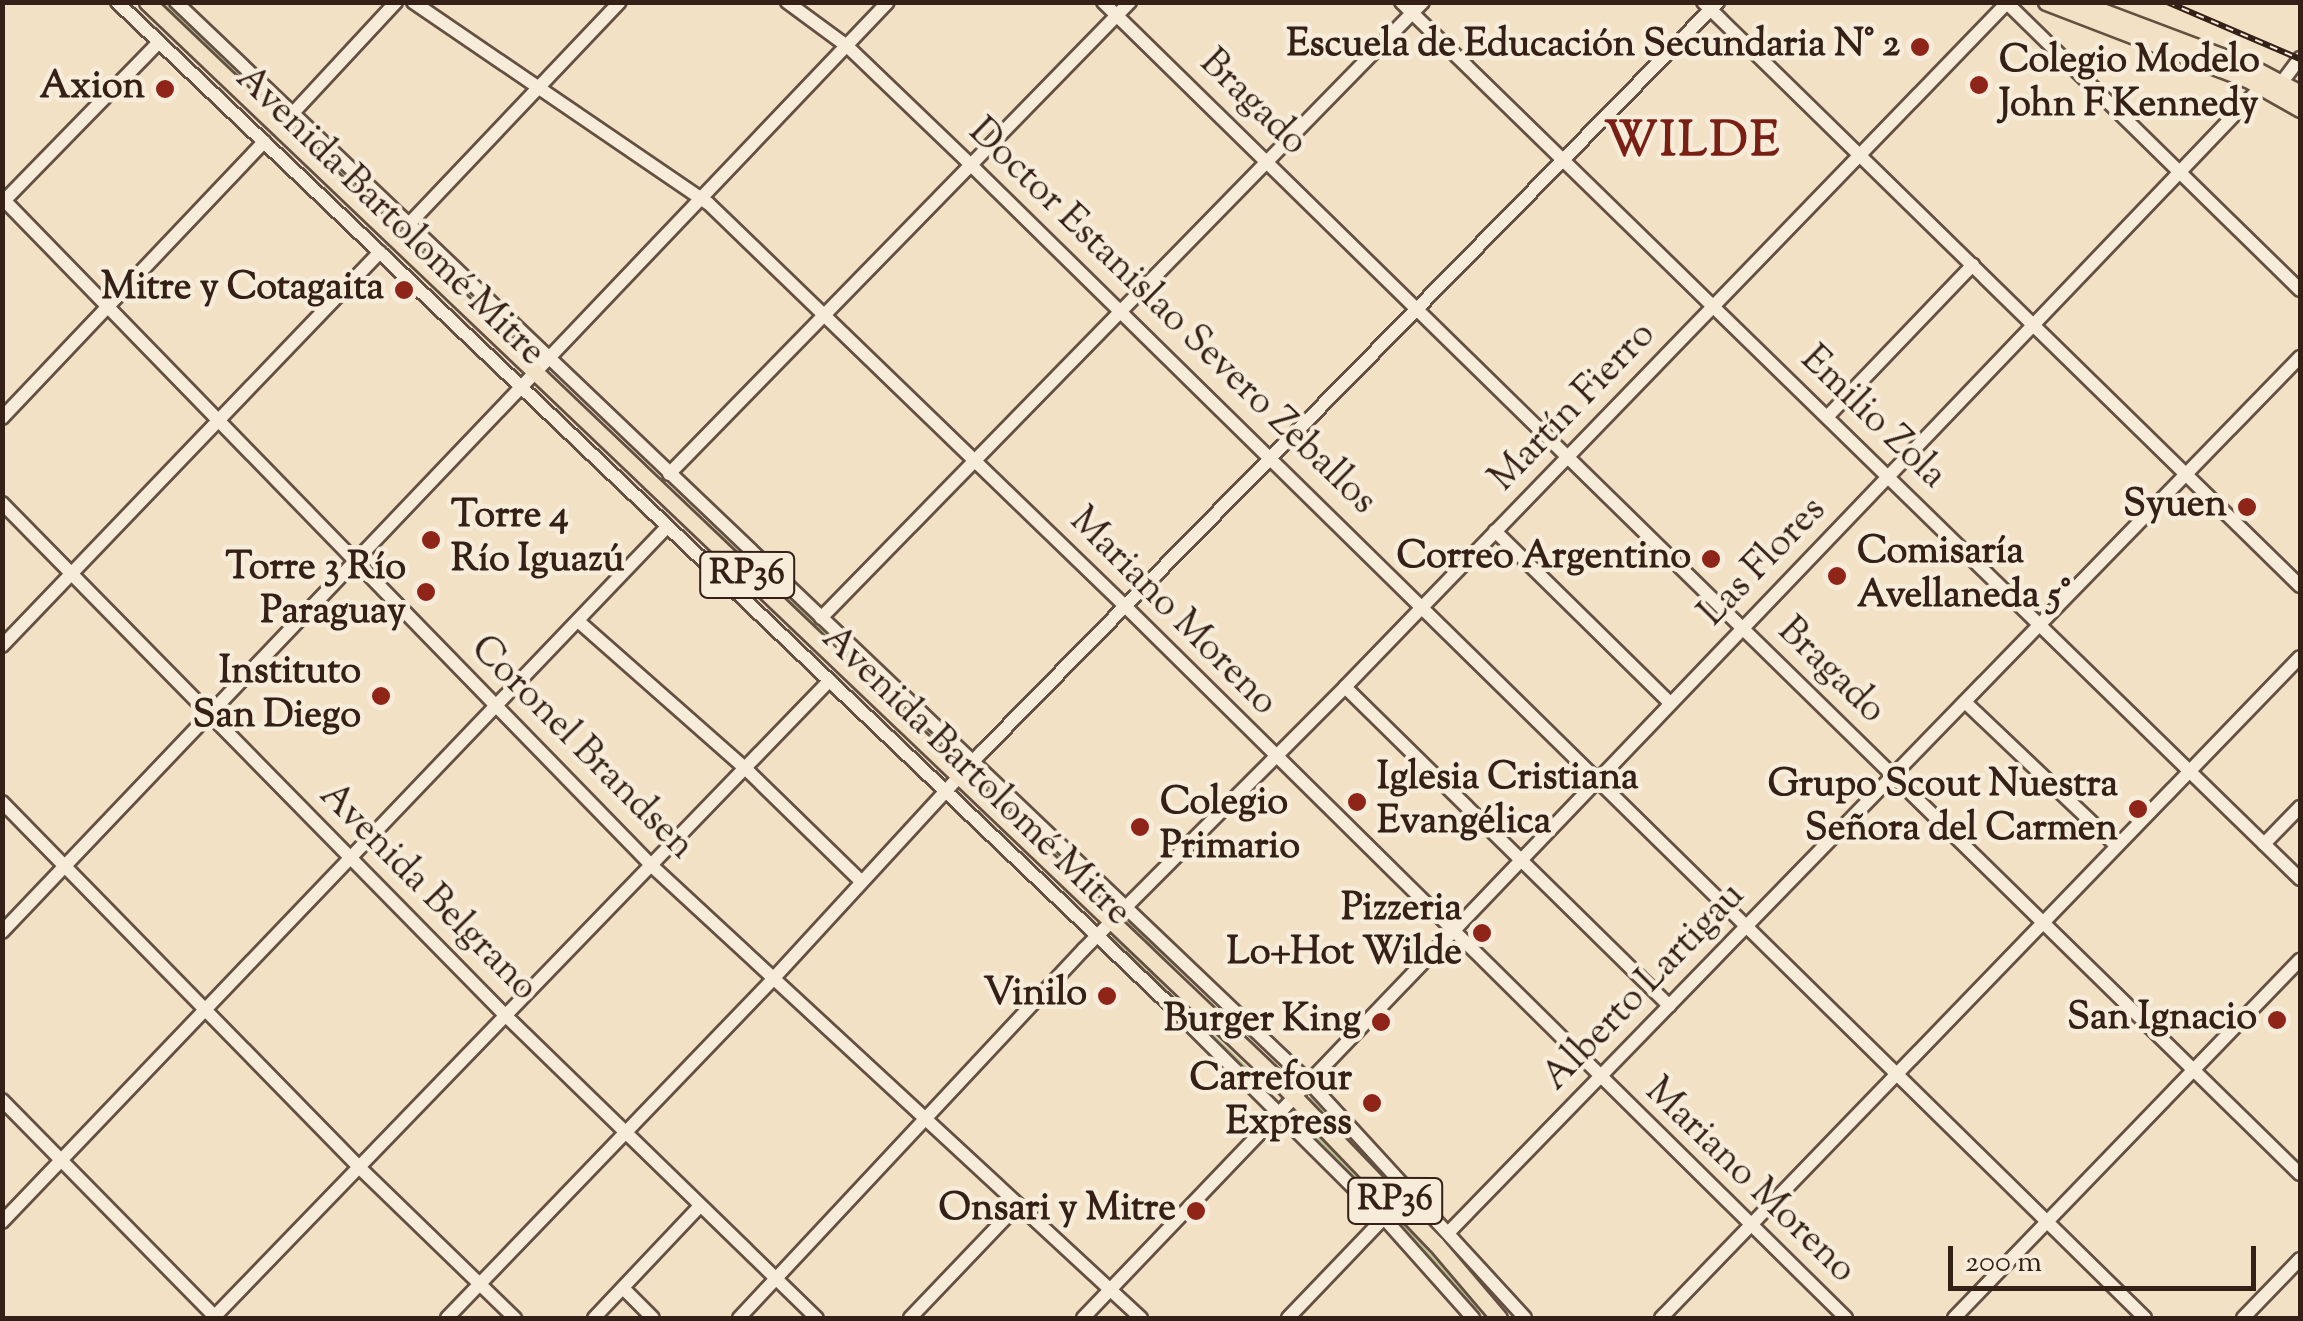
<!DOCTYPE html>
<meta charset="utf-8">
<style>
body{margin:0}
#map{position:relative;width:2303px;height:1321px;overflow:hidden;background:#f2e1c5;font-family:"Sorts Mill Goudy",serif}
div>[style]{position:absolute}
.green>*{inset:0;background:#bac395}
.roads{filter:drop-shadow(2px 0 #645042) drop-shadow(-2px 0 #645042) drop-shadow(0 2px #645042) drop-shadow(0 -2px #645042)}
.minor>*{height:12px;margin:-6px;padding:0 6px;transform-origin:6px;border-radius:6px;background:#f7ecd9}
.major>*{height:15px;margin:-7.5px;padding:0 7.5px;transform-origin:7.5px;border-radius:7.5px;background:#f2e1c5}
.rail>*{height:6px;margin-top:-3px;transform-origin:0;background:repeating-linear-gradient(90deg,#f7ecd9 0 8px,#342017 0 16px);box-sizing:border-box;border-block:2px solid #342017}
.dots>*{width:28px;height:28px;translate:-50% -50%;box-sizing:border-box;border:5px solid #f7ecd9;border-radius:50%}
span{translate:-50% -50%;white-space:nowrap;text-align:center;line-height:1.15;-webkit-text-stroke:9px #f7ecd9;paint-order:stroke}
.shield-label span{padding:2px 8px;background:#f7ecd9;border:2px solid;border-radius:8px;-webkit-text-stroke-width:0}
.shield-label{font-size:35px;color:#342017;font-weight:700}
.poi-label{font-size:38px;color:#342017;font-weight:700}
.right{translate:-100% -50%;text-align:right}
.left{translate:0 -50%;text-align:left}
.street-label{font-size:38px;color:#342017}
.district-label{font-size:48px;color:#7a1f14;font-weight:700;letter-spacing:2.5px}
.frame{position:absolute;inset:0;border:5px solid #342017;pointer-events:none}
.scale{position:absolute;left:1948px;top:1246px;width:308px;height:45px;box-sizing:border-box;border:5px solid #342017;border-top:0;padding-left:12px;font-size:30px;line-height:35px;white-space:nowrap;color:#342017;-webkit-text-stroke:8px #f7ecd9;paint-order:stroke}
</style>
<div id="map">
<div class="green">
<div style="clip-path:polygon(126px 3px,131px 3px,520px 376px,518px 376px)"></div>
<div style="clip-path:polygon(161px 3px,168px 3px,537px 357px,533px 358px)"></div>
<div style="clip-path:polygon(555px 379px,958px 756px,955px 760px,552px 382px)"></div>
<div style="clip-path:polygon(974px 772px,1116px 907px,1112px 910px,971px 775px)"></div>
<div style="clip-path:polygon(1128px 918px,1295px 1074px,1124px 921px)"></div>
<div style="clip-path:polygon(1112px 936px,1274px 1093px,1272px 1096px,1109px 940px)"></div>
<div style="clip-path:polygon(1314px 1094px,1497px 1292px,1494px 1296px,1309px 1098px)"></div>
<div style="clip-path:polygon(1297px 1112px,1395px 1214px,1479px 1308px,1475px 1311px,1293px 1115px)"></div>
</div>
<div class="roads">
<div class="minor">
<div style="left:117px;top:2px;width:1457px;rotate:43.61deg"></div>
<div style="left:1172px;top:1007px;width:299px;rotate:44.9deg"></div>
<div style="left:1384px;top:1218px;width:134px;rotate:48.3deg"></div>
<div style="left:176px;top:2px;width:1564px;rotate:43.63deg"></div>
<div style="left:1308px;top:1081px;width:321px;rotate:47.5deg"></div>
<div style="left:413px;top:2px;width:357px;rotate:34.3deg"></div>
<div style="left:708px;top:203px;width:581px;rotate:44.02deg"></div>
<div style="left:1126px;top:607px;width:1012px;rotate:44.64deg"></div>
<div style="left:787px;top:2px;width:74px;rotate:36.3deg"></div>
<div style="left:847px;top:46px;width:173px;rotate:43.8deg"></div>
<div style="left:972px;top:166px;width:1644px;rotate:44.48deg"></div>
<div style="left:1103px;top:2px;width:1675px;rotate:44.4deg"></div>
<div style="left:1401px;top:2px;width:1256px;rotate:44.29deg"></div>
<div style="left:1703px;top:2px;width:835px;rotate:44.37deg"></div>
<div style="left:2007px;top:3px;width:410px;rotate:44.4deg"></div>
<div style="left:2282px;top:82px;width:30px;rotate:-53deg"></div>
<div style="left:293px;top:113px;width:151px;rotate:-47.1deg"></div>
<div style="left:2px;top:198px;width:932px;rotate:45.78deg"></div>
<div style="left:652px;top:866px;width:666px;rotate:42.75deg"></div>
<div style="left:2px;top:203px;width:225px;rotate:-45.7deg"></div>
<div style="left:409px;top:224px;width:306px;rotate:-46.5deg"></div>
<div style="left:1827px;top:417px;width:211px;rotate:-46.2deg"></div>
<div style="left:2px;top:418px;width:381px;rotate:-46.5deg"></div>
<div style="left:669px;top:474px;width:660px;rotate:-45.68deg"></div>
<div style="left:2px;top:503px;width:718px;rotate:45.51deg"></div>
<div style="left:505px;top:1015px;width:435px;rotate:44.2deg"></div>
<div style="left:1495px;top:531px;width:245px;rotate:44.5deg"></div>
<div style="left:821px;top:618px;width:861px;rotate:-45.66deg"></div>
<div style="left:578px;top:621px;width:222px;rotate:41.4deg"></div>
<div style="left:745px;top:768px;width:163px;rotate:44.3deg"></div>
<div style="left:2px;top:646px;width:546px;rotate:-46.19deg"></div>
<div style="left:1345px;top:687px;width:455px;rotate:44.5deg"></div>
<div style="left:1965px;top:702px;width:209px;rotate:43.5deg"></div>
<div style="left:2px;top:802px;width:512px;rotate:45.63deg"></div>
<div style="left:360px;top:1168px;width:216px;rotate:44.1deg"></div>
<div style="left:2264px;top:844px;width:52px;rotate:-45.8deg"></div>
<div style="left:2px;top:932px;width:1284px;rotate:-46.39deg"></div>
<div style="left:2px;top:1100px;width:305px;rotate:45.5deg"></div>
<div style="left:2px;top:1222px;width:960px;rotate:-46.27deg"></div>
<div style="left:1450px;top:1231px;width:1219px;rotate:-45.8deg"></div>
<div style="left:623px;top:1288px;width:42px;rotate:45deg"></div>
<div style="left:213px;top:1318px;width:885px;rotate:-45.96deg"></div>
<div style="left:447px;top:1318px;width:470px;rotate:-46.1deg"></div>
<div style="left:773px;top:979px;width:309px;rotate:-47.4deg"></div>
<div style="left:982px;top:752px;width:1051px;rotate:-45.54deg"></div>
<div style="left:594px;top:1318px;width:154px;rotate:-46.6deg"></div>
<div style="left:739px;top:1318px;width:505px;rotate:-46.93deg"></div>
<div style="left:1084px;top:949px;width:370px;rotate:-45.1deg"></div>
<div style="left:1345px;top:687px;width:953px;rotate:-45.94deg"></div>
<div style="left:910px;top:1318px;width:155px;rotate:-46.3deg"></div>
<div style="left:1083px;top:1318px;width:1705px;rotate:-46.26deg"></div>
<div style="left:1288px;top:1318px;width:139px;rotate:-46.2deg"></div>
<div style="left:1661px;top:1318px;width:919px;rotate:-45.97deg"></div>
<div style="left:1954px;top:1318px;width:498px;rotate:-46deg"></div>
<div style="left:2243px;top:1318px;width:82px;rotate:-46deg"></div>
</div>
<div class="major">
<div style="left:147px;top:2px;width:1562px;rotate:43.63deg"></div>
<div style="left:1278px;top:1080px;width:228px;rotate:46.1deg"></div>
<div style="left:1436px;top:1244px;width:97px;rotate:49.6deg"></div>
<div style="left:2046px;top:2px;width:215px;rotate:21deg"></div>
<div style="left:2247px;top:79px;width:61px;rotate:29.5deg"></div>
<div style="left:2078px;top:2px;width:187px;rotate:20.7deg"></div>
<div style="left:2253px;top:68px;width:53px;rotate:28deg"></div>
</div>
</div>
<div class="rail">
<div style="left:2167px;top:2px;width:145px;rotate:23.2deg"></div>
</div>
<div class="dots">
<div style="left:1920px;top:47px;background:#8f2418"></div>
<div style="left:1979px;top:85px;background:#8f2418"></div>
<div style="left:165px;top:89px;background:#8f2418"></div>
<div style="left:404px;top:290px;background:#8f2418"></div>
<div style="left:2247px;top:507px;background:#8f2418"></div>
<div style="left:431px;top:540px;background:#8f2418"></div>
<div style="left:1711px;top:559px;background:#8f2418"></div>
<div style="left:1837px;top:576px;background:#8f2418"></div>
<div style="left:426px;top:592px;background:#8f2418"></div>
<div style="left:381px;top:696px;background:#8f2418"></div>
<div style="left:1357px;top:802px;background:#8f2418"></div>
<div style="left:2138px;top:809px;background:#8f2418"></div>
<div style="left:1140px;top:827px;background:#8f2418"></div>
<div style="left:1482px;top:933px;background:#8f2418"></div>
<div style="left:1107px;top:996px;background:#8f2418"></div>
<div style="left:2277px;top:1020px;background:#8f2418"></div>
<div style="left:1381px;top:1022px;background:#8f2418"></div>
<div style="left:1372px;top:1103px;background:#8f2418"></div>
<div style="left:1196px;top:1211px;background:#8f2418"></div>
</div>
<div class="shield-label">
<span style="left:747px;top:575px">RP36</span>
<span style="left:1395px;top:1201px">RP36</span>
</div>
<div class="poi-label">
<span class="right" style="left:1900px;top:47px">Escuela de Educación Secundaria N° 2</span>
<span class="left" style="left:1999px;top:85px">Colegio Modelo<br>John F Kennedy</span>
<span class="right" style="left:145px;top:89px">Axion</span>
<span class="right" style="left:384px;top:290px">Mitre y Cotagaita</span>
<span class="right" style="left:2227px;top:507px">Syuen</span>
<span class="left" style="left:451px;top:540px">Torre 4<br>Río Iguazú</span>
<span class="left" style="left:1857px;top:576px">Comisaría<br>Avellaneda 5°</span>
<span class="right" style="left:1691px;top:559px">Correo Argentino</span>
<span class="right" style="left:406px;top:592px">Torre 3 Río<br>Paraguay</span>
<span class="right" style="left:361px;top:696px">Instituto<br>San Diego</span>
<span class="left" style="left:1377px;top:802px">Iglesia Cristiana<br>Evangélica</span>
<span class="right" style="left:2118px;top:809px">Grupo Scout Nuestra<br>Señora del Carmen</span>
<span class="left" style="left:1160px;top:827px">Colegio<br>Primario</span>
<span class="right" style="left:1462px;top:933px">Pizzeria<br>Lo+Hot Wilde</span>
<span class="right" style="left:1087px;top:996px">Vinilo</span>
<span class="right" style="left:2257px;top:1020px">San Ignacio</span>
<span class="right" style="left:1361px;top:1022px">Burger King</span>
<span class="right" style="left:1352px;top:1103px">Carrefour<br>Express</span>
<span class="right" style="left:1176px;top:1211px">Onsari y Mitre</span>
</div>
<div class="street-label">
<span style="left:1252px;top:104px;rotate:44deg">Bragado</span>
<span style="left:389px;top:217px;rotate:44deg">Avenida Bartolomé Mitre</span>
<span style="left:1171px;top:318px;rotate:44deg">Doctor Estanislao Severo Zeballos</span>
<span style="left:1574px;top:408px;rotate:-46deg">Martín Fierro</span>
<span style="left:1872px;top:419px;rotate:44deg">Emilio Zola</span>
<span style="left:1764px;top:563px;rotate:-46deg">Las Flores</span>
<span style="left:1172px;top:613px;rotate:45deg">Mariano Moreno</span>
<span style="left:1830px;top:672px;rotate:44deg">Bragado</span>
<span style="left:581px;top:749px;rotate:45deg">Coronel Brandsen</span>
<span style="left:975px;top:777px;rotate:44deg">Avenida Bartolomé Mitre</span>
<span style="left:427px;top:893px;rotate:45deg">Avenida Belgrano</span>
<span style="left:1645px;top:988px;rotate:-46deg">Alberto Lartigau</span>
<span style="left:1749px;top:1182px;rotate:44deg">Mariano Moreno</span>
</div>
<div class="district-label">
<span style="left:1693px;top:144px">WILDE</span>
</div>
<div class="frame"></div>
<div class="scale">200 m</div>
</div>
